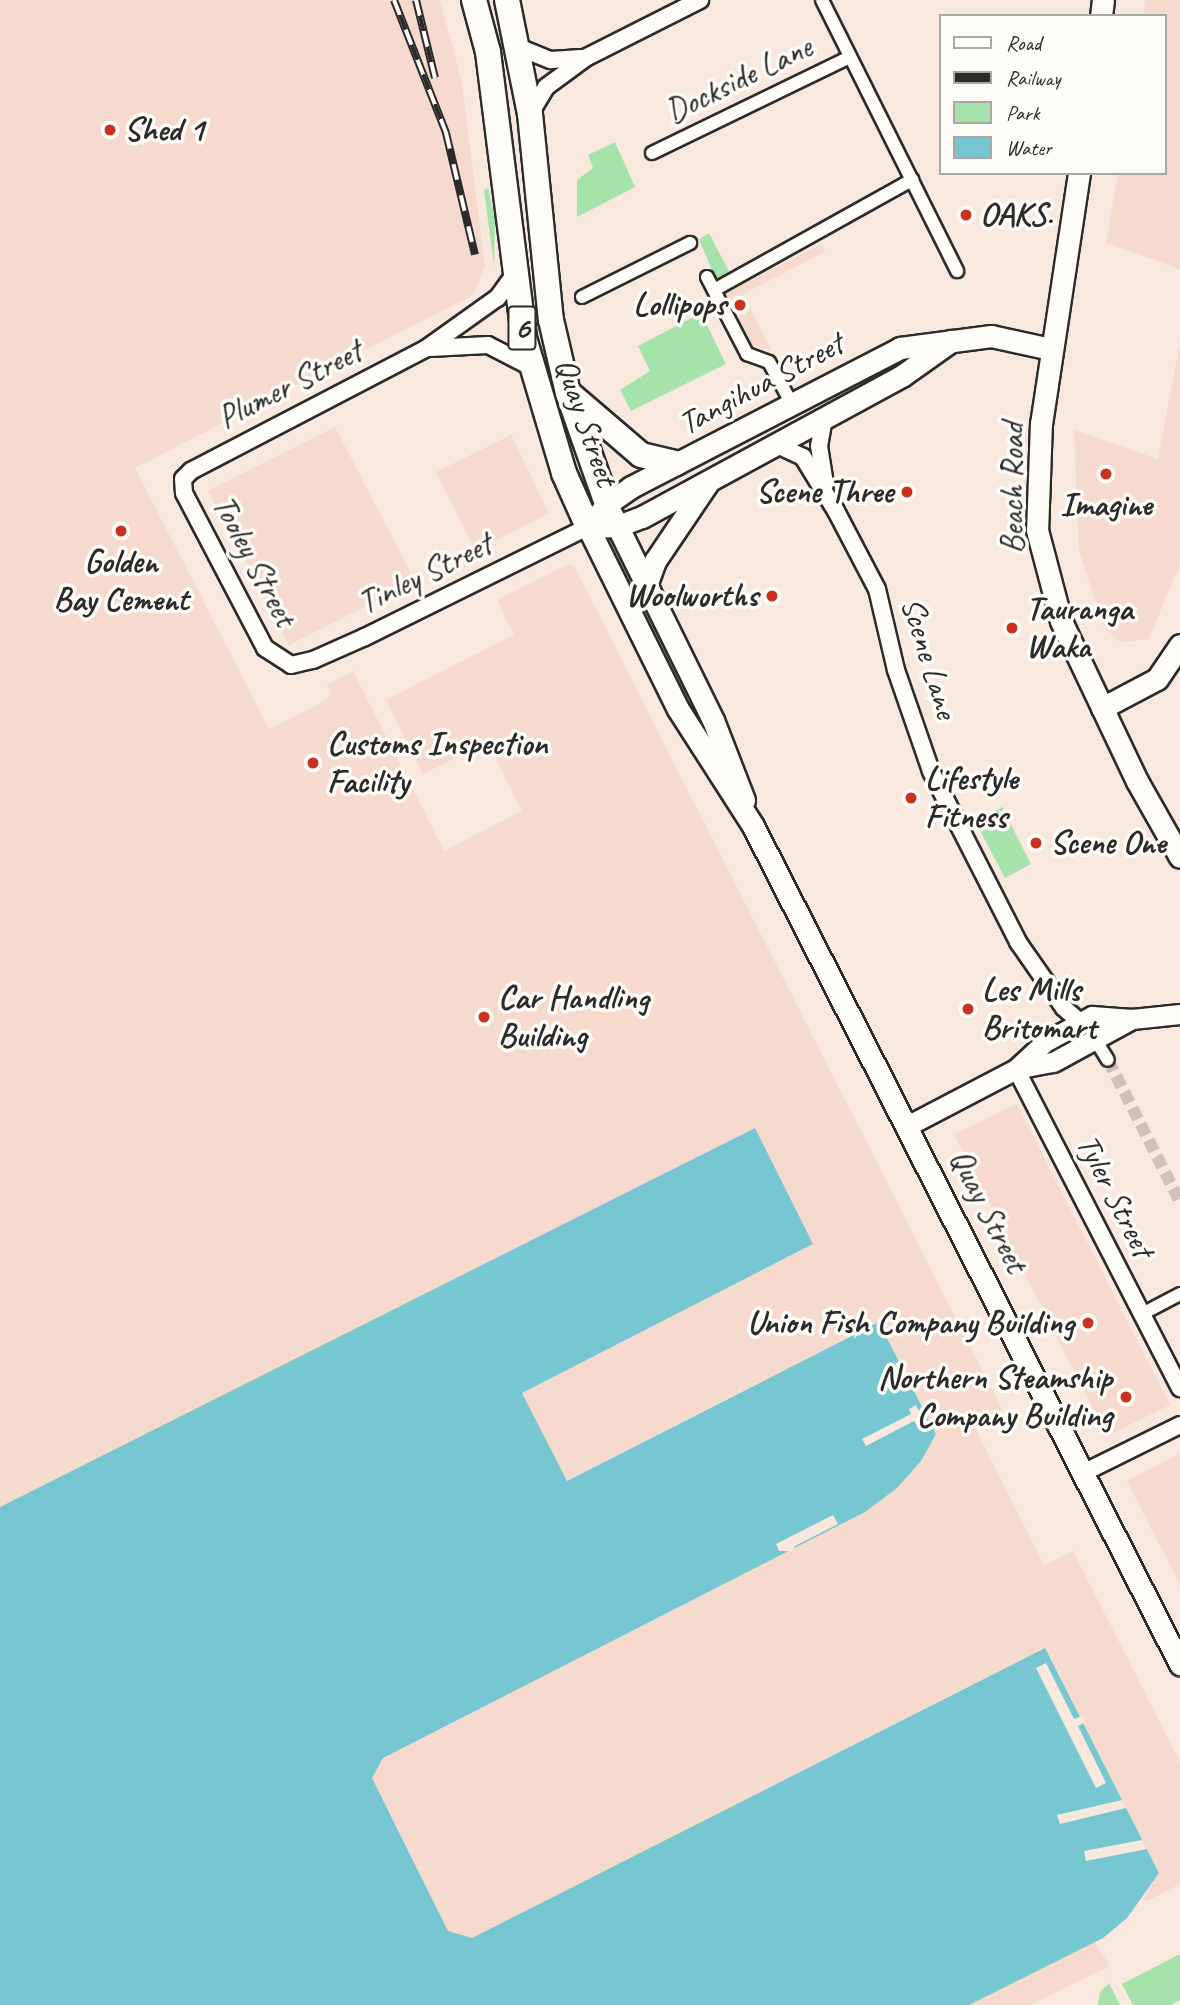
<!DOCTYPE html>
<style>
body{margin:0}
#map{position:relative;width:1180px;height:2005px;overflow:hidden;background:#f9e8de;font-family:Caveat,sans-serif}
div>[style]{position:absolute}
.built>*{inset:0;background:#f6dacd}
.green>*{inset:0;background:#a6e3aa}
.water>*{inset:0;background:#77c7d2}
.pier>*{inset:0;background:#f9e8de}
.pedestrian-tunnel>*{height:12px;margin-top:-6px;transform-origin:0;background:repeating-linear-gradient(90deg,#d0c2ba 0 12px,transparent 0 18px)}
.roads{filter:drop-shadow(2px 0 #2b2b2b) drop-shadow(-2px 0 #2b2b2b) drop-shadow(0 2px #2b2b2b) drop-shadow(0 -2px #2b2b2b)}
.pedestrian>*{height:12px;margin:-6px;padding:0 6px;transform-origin:6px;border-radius:6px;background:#fdfcf7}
.minor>*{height:16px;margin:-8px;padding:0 8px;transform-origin:8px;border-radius:8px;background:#fdfcf7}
.tertiary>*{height:19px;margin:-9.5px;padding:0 9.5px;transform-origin:9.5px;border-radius:9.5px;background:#fdfcf7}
.secondary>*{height:21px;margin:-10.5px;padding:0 10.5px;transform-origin:10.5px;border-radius:10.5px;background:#fdfcf7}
.primary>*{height:24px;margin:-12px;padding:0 12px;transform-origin:12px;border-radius:12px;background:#fdfcf7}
.rail>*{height:8px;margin-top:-4px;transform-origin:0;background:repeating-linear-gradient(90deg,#fdfcf7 0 16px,#2b2b2b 0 32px);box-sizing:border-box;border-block:2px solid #2b2b2b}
.dots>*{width:19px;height:19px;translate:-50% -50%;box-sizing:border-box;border:4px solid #fdfcf7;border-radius:50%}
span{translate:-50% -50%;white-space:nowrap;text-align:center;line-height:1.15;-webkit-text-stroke:7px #fdfcf7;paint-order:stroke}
.shield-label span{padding:2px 5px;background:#fdfcf7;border:2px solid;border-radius:5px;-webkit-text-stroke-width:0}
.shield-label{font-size:32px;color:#2b2b2b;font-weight:700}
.street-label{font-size:33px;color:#2b2b2b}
.poi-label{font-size:33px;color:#2b2b2b;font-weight:700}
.left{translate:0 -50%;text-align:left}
.right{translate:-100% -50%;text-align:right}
.legend{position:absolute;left:939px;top:14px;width:228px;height:161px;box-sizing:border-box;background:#fdfcf7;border:2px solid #a9a8a5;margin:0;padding:9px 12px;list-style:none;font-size:21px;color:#2b2b2b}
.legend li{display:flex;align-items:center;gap:14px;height:35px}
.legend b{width:35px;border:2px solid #a9a8a5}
</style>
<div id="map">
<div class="built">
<div style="clip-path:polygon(0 0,440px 0,462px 83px,485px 266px,473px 295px,135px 468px,269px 729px,325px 701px,331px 693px,327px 685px,353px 671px,444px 851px,522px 811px,488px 742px,423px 774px,386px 700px,514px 635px,497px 600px,569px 564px,574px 566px,1003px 1411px,974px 1426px,1044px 1565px,1073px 1551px,1180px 1762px,1180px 1884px,1147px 1901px,1143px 1899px,1159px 1872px,1044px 1648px,472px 1938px,448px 1931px,372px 1778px,383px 1758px,865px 1512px,936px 1434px,887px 1337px,882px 1320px,566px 1481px,522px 1393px,813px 1244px,755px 1129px,0 1507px)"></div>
<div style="clip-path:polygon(1145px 0,1180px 0,1180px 269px,1106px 243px,1118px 173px,1164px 173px,1164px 16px,1143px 16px)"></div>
<div style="clip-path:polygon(821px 244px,825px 252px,743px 294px,771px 350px,752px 345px,725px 293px)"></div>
<div style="clip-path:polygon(1180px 342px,1180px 563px,1149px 639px,1120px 642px,1103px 626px,1079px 550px,1074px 430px,1158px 459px)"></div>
<div style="clip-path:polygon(335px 427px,415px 581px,289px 645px,208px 491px)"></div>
<div style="clip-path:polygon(511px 435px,549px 513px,476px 551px,436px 472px)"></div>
<div style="clip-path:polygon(1017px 1104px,1170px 1405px,1107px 1436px,954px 1134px)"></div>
<div style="clip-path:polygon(1180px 1453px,1180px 1585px,1127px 1481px)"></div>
<div style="clip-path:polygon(1095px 1942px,1110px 1966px,1031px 2005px,969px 2005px)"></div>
</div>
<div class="green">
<div style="clip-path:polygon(615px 142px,635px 187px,577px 217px,577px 180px,593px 168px,588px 155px)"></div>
<div style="clip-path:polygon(488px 188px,495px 219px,494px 266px,484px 190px)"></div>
<div style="clip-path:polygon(709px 233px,731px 275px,717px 282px,699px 239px)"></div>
<div style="clip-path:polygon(701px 313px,726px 364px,631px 411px,620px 390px,650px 371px,638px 346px)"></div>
<div style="clip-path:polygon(1002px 807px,1031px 864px,1005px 878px,975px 821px)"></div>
<div style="clip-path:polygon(1180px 1954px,1180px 2000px,1171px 2005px,1133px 2005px,1122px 1984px)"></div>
<div style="clip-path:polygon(1109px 1983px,1120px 2005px,1098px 2005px,1100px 1992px)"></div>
</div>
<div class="water">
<div style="clip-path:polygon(755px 1128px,813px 1244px,522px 1393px,567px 1481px,883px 1320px,890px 1334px,887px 1338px,936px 1434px,921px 1461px,897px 1488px,865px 1512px,383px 1758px,372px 1778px,448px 1931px,472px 1938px,1045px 1648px,1159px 1873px,1127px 1918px,1103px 1938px,969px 2005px,0 2005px,0 1507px)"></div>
</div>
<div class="pier">
<div style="clip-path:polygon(916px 1405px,926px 1425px,919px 1429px,914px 1421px,866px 1446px,862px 1439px,911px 1414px,909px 1409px)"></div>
<div style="clip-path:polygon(833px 1515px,838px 1524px,795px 1546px,792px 1551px,779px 1551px,776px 1544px)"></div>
<div style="clip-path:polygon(1046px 1663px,1074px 1719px,1082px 1716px,1085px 1722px,1078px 1726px,1106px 1783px,1096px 1788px,1036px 1668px)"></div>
<div style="clip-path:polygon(1122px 1800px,1126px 1808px,1060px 1824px,1057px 1815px)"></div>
<div style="clip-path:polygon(1142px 1840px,1147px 1849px,1086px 1861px,1084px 1851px)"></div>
</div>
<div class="pedestrian-tunnel">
<div style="left:1108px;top:1060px;width:159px;rotate:63.1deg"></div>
</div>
<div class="roads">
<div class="pedestrian">
<div style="left:822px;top:0;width:303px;rotate:63.5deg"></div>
<div style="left:652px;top:153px;width:220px;rotate:-25.9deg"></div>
<div style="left:707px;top:277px;width:87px;rotate:62.5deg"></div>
<div style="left:747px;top:354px;width:23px;rotate:20deg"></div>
<div style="left:769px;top:362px;width:48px;rotate:61.3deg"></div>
<div style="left:714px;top:290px;width:227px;rotate:-29.1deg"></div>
<div style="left:582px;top:297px;width:121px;rotate:-26.6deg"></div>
<div style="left:1096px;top:1041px;width:22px;rotate:58deg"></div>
<div style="left:1142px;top:1314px;width:43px;rotate:-27.8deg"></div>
</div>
<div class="minor">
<div style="left:518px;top:47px;width:35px;rotate:22deg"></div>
<div style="left:551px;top:60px;width:30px;rotate:-4deg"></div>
<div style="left:530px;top:114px;width:31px;rotate:-59deg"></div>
<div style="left:546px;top:87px;width:51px;rotate:-36.2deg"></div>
<div style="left:587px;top:57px;width:127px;rotate:-26.8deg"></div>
<div style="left:514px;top:275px;width:29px;rotate:126deg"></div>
<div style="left:497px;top:298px;width:86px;rotate:144.5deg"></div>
<div style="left:427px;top:348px;width:266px;rotate:152.5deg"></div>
<div style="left:191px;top:471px;width:11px;rotate:135deg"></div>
<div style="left:183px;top:479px;width:14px;rotate:86deg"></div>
<div style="left:184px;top:493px;width:175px;rotate:62.4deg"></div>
<div style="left:265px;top:648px;width:31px;rotate:33deg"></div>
<div style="left:291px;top:665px;width:23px;rotate:-13deg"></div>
<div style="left:313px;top:660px;width:57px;rotate:-23.9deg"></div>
<div style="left:365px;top:637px;width:249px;rotate:-26.3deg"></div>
<div style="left:430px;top:348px;width:58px;rotate:-3deg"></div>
<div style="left:488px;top:345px;width:48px;rotate:27.1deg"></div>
<div style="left:824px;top:418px;width:28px;rotate:100deg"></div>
<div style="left:819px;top:446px;width:39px;rotate:81deg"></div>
<div style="left:775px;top:444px;width:31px;rotate:25deg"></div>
<div style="left:803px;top:457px;width:63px;rotate:58.6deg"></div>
<div style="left:836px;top:511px;width:88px;rotate:62.3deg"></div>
<div style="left:877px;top:589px;width:83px;rotate:76.8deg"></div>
<div style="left:896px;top:670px;width:107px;rotate:70.9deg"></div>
<div style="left:931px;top:771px;width:192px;rotate:63deg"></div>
<div style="left:1018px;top:942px;width:80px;rotate:55.1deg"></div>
<div style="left:1064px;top:1008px;width:21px;rotate:41deg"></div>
<div style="left:1016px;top:1069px;width:359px;rotate:62.8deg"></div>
<div style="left:1083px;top:1473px;width:108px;rotate:-26.3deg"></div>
</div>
<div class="tertiary">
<div style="left:1017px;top:1068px;width:38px;rotate:-43deg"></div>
<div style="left:1045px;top:1042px;width:54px;rotate:-29deg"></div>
<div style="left:1092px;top:1016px;width:40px;rotate:4.3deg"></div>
<div style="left:1132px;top:1019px;width:48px;rotate:-5.9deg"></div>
<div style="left:907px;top:1126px;width:123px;rotate:-27.6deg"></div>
<div style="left:1016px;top:1069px;width:38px;rotate:-11deg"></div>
<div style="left:1053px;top:1062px;width:90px;rotate:-28.6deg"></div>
</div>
<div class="secondary">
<div style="left:1101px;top:16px;width:16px;rotate:-83deg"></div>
<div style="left:1079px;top:173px;width:253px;rotate:98.6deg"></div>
<div style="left:1041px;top:423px;width:107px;rotate:92.1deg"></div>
<div style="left:1037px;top:530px;width:94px;rotate:75.2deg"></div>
<div style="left:1061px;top:621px;width:177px;rotate:64.6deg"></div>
<div style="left:1137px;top:781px;width:87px;rotate:60.5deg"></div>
<div style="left:612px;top:515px;width:229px;rotate:63.8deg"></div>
<div style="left:713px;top:720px;width:86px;rotate:68.8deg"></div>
<div style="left:588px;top:527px;width:203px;rotate:63.7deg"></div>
<div style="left:678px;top:709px;width:139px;rotate:57.3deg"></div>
<div style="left:753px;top:826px;width:941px;rotate:63deg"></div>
<div style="left:588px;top:527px;width:30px;rotate:-50deg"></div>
<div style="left:607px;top:504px;width:29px;rotate:-35deg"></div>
<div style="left:631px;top:487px;width:303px;rotate:-27.3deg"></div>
<div style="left:900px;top:348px;width:92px;rotate:-7.5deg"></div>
<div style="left:991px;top:336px;width:61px;rotate:12.2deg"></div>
<div style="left:588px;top:527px;width:30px;rotate:-2deg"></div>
<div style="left:618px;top:526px;width:26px;rotate:-21deg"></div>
<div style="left:642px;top:517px;width:297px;rotate:-28.5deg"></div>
<div style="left:903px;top:375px;width:59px;rotate:-35.3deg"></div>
<div style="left:647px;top:583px;width:23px;rotate:-70deg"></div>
<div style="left:655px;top:561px;width:93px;rotate:-56deg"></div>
<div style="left:1102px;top:708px;width:62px;rotate:-27.8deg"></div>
<div style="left:1157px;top:679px;width:41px;rotate:-55.9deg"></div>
</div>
<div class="primary">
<div style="left:474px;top:0;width:54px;rotate:74.9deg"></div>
<div style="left:488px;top:52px;width:288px;rotate:82.8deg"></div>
<div style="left:524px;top:338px;width:141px;rotate:73.5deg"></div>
<div style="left:564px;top:473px;width:59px;rotate:66deg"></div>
<div style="left:507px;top:0;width:116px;rotate:78.6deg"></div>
<div style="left:530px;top:114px;width:207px;rotate:84.2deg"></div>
<div style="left:551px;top:320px;width:75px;rotate:76.9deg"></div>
<div style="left:568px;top:393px;width:118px;rotate:70.6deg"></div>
<div style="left:571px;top:395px;width:92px;rotate:40.6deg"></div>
<div style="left:641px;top:455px;width:36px;rotate:13deg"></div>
</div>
</div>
<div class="rail">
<div style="left:394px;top:0;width:143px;rotate:68.6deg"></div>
<div style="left:446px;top:133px;width:125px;rotate:76.6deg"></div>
<div style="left:416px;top:0;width:80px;rotate:76.3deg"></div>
</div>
<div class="dots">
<div style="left:110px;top:130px;background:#c8321e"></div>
<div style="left:966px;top:215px;background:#c8321e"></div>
<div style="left:740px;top:305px;background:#c8321e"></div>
<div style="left:1106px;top:474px;background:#c8321e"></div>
<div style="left:907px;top:492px;background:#c8321e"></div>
<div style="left:121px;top:531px;background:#c8321e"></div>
<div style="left:772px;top:596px;background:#c8321e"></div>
<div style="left:1012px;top:628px;background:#c8321e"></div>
<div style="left:313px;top:763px;background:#c8321e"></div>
<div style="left:911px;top:798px;background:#c8321e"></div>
<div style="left:1036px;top:843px;background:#c8321e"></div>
<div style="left:968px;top:1009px;background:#c8321e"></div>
<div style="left:484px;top:1017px;background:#c8321e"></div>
<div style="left:1088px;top:1323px;background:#c8321e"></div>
<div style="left:1126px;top:1397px;background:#c8321e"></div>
</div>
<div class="shield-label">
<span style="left:522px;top:328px">6</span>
</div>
<div class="street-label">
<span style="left:739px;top:80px;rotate:-26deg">Dockside Lane</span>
<span style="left:761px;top:384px;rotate:-28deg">Tangihua Street</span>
<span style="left:290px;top:385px;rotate:-27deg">Plumer Street</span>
<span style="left:586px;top:422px;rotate:71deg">Quay Street</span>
<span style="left:1013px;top:488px;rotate:-90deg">Beach Road</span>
<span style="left:254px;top:561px;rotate:62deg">Tooley Street</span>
<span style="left:425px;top:574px;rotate:-26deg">Tinley Street</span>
<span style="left:929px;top:658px;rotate:73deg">Scene Lane</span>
<span style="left:1115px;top:1196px;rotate:63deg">Tyler Street</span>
<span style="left:988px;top:1211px;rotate:63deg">Quay Street</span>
</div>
<div class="poi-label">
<span class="left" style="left:124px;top:130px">Shed 1</span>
<span class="left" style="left:980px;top:215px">OAKS.</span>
<span class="right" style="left:726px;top:305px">Lollipops</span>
<span class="right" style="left:893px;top:492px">Scene Three</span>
<span style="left:1106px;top:505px">Imagine</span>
<span style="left:121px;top:581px">Golden<br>Bay Cement</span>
<span class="right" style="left:758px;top:596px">Woolworths</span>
<span class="left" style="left:1026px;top:628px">Tauranga<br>Waka</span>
<span class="left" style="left:327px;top:763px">Customs Inspection<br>Facility</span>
<span class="left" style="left:925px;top:798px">Lifestyle<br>Fitness</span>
<span class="left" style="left:1050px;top:843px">Scene One</span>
<span class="left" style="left:982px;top:1009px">Les Mills<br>Britomart</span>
<span class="left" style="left:498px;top:1017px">Car Handling<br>Building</span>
<span class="right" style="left:1074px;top:1323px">Union Fish Company Building</span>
<span class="right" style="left:1112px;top:1397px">Northern Steamship<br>Company Building</span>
</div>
<ul class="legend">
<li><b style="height:9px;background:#fdfcf7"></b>Road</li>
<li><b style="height:9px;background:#2b2b2b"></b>Railway</li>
<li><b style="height:19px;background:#a6e3aa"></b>Park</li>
<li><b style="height:19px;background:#77c7d2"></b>Water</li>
</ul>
</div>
